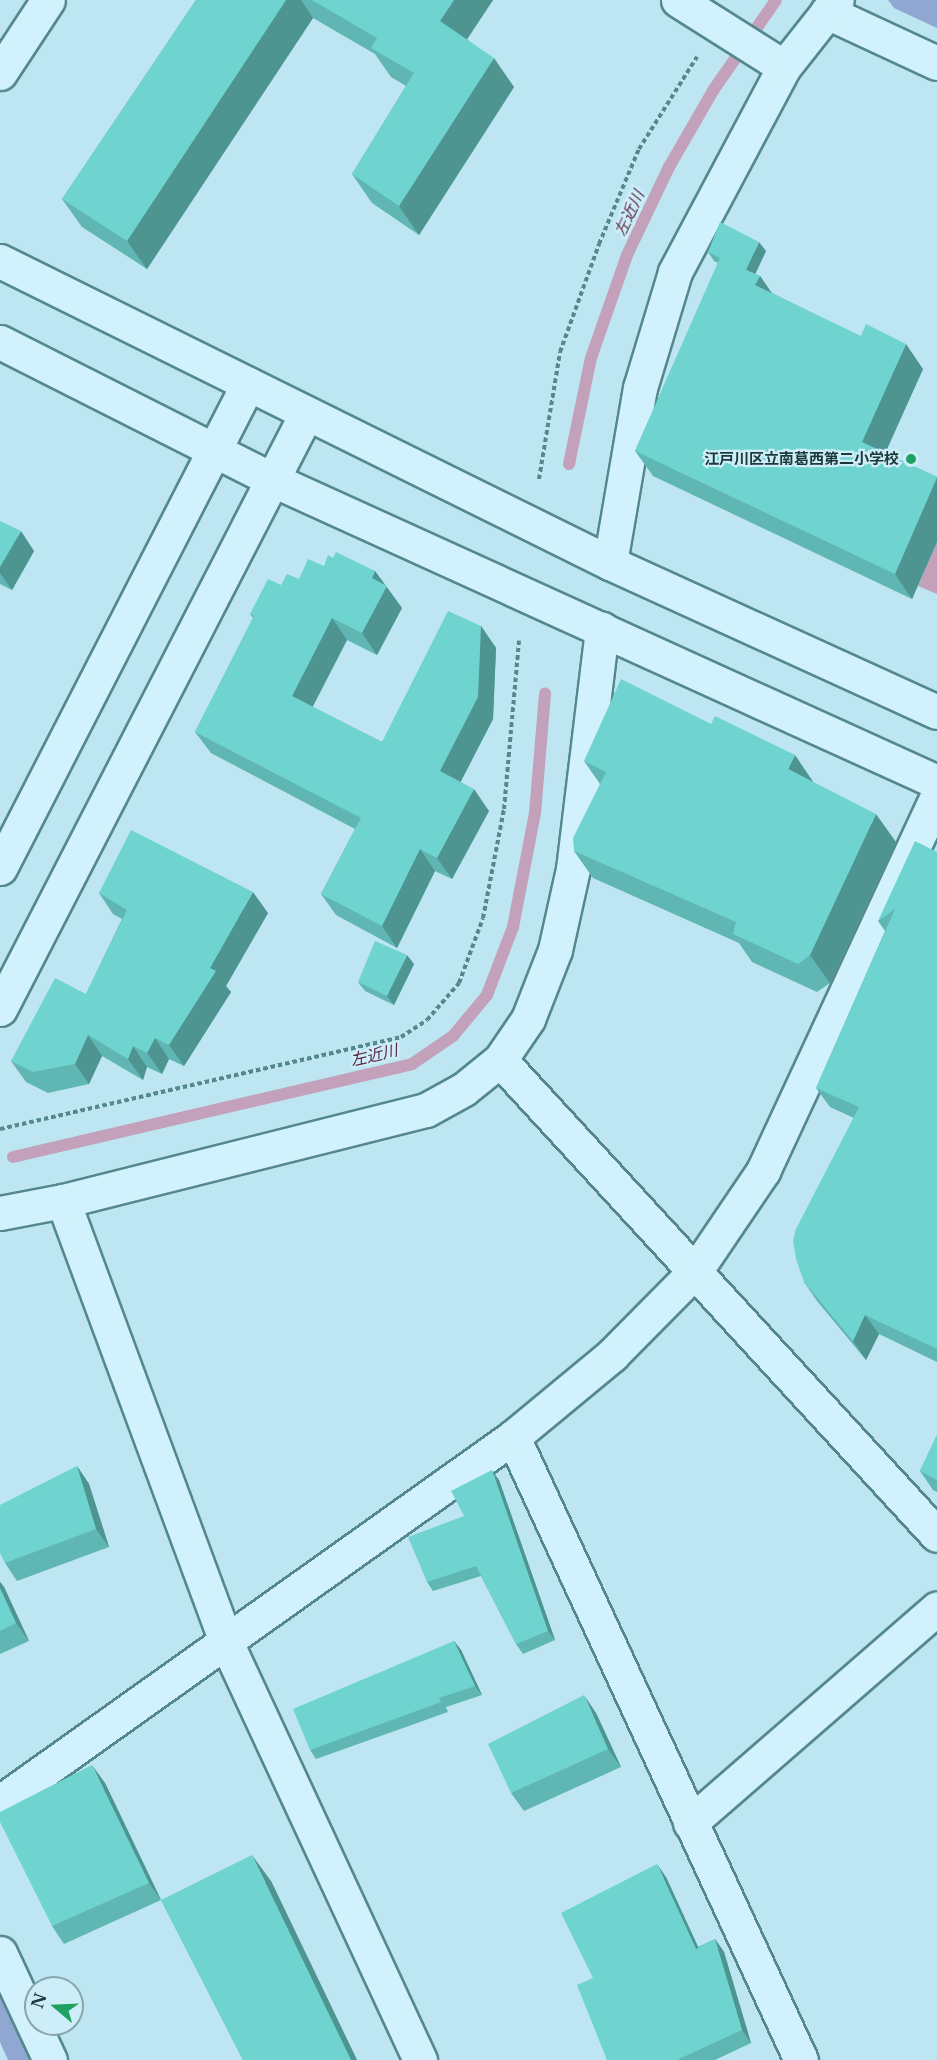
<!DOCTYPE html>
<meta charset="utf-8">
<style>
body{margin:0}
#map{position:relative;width:937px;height:2060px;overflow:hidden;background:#bde6f2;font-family:"Libre Baskerville","Noto Sans JP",serif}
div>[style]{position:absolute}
.green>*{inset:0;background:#90a7d1}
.water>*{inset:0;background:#c3a1bb}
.stream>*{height:12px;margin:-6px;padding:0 6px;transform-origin:6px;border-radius:6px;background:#c3a1bb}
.path>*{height:4px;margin-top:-2px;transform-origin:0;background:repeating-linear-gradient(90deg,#54888c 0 4.5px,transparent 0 7.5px)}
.roads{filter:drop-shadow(2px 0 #54888c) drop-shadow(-2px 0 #54888c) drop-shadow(0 2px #54888c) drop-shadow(0 -2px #54888c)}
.street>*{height:33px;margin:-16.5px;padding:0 16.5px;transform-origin:16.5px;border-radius:16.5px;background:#d1f2fc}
.secondary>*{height:33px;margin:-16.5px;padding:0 16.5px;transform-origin:16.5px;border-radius:16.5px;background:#d1f2fc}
.wall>*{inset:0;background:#5fb6b2}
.shaded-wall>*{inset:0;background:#4e9491}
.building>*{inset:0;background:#6fd4cf}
.dots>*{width:16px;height:16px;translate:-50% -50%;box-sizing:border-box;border:3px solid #cdeef9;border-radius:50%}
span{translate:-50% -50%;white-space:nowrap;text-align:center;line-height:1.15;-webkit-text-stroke:4.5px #cdeef9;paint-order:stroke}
.poi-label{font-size:15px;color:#1b3939;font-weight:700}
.right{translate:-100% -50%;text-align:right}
.water-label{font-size:16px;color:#5b2843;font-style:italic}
.north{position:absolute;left:24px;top:1976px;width:60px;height:60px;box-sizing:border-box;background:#cdeef9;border:2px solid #86a6ac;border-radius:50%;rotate:289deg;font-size:16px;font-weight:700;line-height:24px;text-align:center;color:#1b3939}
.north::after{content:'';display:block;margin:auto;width:21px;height:27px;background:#1ea162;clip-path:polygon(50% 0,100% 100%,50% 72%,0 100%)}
</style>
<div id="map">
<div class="green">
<div style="clip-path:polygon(888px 0,937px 0,937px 28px,894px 8px)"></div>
<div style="clip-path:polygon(0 1994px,31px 2060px,8px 2060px,0 2042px)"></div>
</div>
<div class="water">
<div style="clip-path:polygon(937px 542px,937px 594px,918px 586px)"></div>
</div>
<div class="stream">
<div style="left:569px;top:464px;width:108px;rotate:-78.3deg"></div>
<div style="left:591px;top:358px;width:109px;rotate:-70.7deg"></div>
<div style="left:627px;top:255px;width:98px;rotate:-64.5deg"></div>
<div style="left:669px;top:167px;width:90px;rotate:-60deg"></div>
<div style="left:714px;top:89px;width:108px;rotate:-55.1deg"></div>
<div style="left:13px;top:1157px;width:410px;rotate:-13.1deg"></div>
<div style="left:412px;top:1064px;width:50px;rotate:-34.3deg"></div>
<div style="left:453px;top:1036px;width:53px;rotate:-50.3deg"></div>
<div style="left:487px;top:995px;width:73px;rotate:-69.1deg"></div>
<div style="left:513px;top:927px;width:116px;rotate:-79.1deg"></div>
<div style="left:535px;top:813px;width:120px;rotate:-85.2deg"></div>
</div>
<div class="path">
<div style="left:539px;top:479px;width:129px;rotate:-80.6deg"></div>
<div style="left:560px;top:352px;width:115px;rotate:-70.1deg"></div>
<div style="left:599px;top:244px;width:103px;rotate:-67.2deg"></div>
<div style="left:639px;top:149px;width:109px;rotate:-57.8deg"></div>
<div style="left:0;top:1129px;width:411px;rotate:-12.9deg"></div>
<div style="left:401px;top:1037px;width:31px;rotate:-33deg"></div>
<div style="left:427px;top:1020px;width:49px;rotate:-49.1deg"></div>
<div style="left:459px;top:983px;width:69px;rotate:-69.7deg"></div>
<div style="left:483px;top:918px;width:111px;rotate:-79.1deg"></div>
<div style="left:504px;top:809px;width:169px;rotate:-84.9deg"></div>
</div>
<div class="roads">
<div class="street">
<div style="left:678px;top:0;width:125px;rotate:32.3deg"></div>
<div style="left:827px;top:12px;width:121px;rotate:24.9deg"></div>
<div style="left:0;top:73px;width:87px;rotate:-56.7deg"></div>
<div style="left:500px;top:1060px;width:645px;rotate:47.39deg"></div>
<div style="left:63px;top:1201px;width:470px;rotate:69.7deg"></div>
<div style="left:226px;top:1642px;width:461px;rotate:65.1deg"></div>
<div style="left:513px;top:1437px;width:686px;rotate:65.19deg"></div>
<div style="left:0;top:1802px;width:630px;rotate:-35.43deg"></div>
<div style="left:513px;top:1437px;width:129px;rotate:-39.6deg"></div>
<div style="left:612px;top:1355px;width:120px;rotate:-45.3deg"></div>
<div style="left:696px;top:1270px;width:120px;rotate:-55.9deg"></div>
<div style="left:763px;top:1171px;width:412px;rotate:-65.1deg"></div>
<div style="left:690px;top:1823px;width:327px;rotate:-41deg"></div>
<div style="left:0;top:1953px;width:118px;rotate:65deg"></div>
</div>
<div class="secondary">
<div style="left:0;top:261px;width:681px;rotate:26.34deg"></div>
<div style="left:610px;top:563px;width:359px;rotate:24.5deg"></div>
<div style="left:0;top:342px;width:306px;rotate:26.8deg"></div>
<div style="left:273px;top:480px;width:729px;rotate:24.46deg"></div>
<div style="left:610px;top:563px;width:178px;rotate:-80.3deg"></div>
<div style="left:640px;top:388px;width:121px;rotate:-73.2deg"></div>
<div style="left:675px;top:272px;width:232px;rotate:-62deg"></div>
<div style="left:784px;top:67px;width:85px;rotate:-51.7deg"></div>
<div style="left:0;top:868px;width:544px;rotate:-62.87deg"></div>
<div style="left:0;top:1009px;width:669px;rotate:-62.78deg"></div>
<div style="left:0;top:1213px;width:64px;rotate:-10.8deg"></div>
<div style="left:63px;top:1201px;width:374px;rotate:-14.1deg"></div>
<div style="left:426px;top:1110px;width:43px;rotate:-28.9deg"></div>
<div style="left:464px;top:1089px;width:46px;rotate:-38.9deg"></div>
<div style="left:500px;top:1060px;width:50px;rotate:-55.7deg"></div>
<div style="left:528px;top:1019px;width:74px;rotate:-68.6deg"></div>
<div style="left:555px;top:950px;width:83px;rotate:-77.5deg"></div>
<div style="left:573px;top:869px;width:242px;rotate:-83.1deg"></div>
</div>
</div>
<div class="wall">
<div style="clip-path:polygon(196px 0,493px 0,467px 39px,514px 87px,419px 235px,372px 203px,352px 174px,406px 86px,391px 77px,375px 54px,313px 18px,147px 269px,82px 227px,62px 199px)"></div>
<div style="clip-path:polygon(766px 251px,755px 274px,760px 276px,772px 293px,923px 369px,885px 453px,937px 477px,937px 542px,912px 599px,653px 476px,635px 451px,718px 263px,714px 261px,708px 252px)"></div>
<div style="clip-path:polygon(0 521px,34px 551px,12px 590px,0 584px)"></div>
<div style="clip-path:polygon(333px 558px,375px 571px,402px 608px,377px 655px,347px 640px,312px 707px,382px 742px,481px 626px,496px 648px,493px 719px,460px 782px,489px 811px,452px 879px,435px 871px,397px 948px,336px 915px,321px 894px,355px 829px,211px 753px,195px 732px,253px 618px,250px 614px,281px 585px,299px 579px,324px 566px)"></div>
<div style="clip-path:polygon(584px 761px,813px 782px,896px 842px,830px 983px,817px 992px,752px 962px,739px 943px,593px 878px,574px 851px,600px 784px)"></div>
<div style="clip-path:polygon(937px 852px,937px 1362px,879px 1334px,866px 1360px,817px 1301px,804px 1282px,854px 1118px,830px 1107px,816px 1088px,885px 931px,878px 921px)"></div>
<div style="clip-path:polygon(99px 893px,268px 913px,226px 986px,231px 992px,184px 1066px,169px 1059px,162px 1074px,147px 1067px,143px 1080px,102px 1056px,89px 1084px,48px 1093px,26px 1082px,11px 1061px,86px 994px,122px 919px,113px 914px)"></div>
<div style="clip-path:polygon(414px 964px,394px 1005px,365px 991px,358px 982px)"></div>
<div style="clip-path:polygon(937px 1435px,937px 1492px,933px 1490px,920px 1471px)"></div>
<div style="clip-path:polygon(77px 1466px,89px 1484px,109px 1547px,17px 1581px,5px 1563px)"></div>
<div style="clip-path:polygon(499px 1480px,555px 1640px,523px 1654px,516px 1644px,481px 1576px,433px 1591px,427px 1582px,464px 1516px)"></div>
<div style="clip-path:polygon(0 1582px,4px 1587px,29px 1641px,0 1654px)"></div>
<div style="clip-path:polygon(454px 1641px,461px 1650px,482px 1695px,446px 1707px,448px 1712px,316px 1759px,310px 1750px)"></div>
<div style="clip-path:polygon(596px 1713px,621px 1767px,524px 1811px,511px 1793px)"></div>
<div style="clip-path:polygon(105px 1783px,161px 1900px,271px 1881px,357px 2060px,243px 2060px,161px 1900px,64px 1944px,52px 1926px)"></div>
<div style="clip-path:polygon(666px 1877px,698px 1947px,715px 1939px,724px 1952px,751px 2043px,715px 2060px,607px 2060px,593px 1978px)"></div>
</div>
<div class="shaded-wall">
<div style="clip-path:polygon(286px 0,301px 0,313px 18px,147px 269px,127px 241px)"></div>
<div style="clip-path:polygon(454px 0,493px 0,460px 50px,440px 21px)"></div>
<div style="clip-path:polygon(494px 58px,514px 87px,419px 235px,399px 206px)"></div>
<div style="clip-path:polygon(759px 242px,766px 251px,752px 281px,745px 272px)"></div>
<div style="clip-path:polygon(760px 276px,777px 301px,755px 285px)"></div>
<div style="clip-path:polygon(906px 344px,923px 369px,879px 467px,862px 442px)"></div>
<div style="clip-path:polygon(937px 478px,937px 542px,912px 599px,895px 574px)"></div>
<div style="clip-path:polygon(21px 531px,34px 551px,12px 590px,0 573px,0 567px)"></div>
<div style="clip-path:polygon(375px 571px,402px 608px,377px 655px,362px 633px,372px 578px)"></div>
<div style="clip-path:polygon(332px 618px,347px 640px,307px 718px,292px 696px)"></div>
<div style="clip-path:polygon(481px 626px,496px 648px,493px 719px,455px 793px,440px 771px)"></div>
<div style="clip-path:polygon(795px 755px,814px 783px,788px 769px)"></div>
<div style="clip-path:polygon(474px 789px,489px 811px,452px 879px,437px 858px)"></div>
<div style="clip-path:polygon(876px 814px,896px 842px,830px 983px,810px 955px)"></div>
<div style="clip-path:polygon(420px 849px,435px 871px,397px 948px,382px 926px)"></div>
<div style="clip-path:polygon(253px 892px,268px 913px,226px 986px,231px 992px,184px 1066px,169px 1045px,210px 968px)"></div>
<div style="clip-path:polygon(407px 955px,414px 964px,394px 1005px,387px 996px)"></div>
<div style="clip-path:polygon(88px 1035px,102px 1056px,89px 1084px,75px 1064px)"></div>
<div style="clip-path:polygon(155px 1038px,169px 1059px,162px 1074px,147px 1053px)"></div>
<div style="clip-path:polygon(133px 1046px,147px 1067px,143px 1080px,128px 1059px)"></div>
<div style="clip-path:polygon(865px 1315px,879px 1334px,866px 1360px,853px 1341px)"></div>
<div style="clip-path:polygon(77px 1466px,89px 1484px,109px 1547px,96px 1529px)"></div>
<div style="clip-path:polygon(492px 1470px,499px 1480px,555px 1640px,548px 1631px)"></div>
<div style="clip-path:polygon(0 1582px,4px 1587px,29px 1641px,16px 1623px,0 1588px)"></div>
<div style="clip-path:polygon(454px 1641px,461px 1650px,482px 1695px,475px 1686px)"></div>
<div style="clip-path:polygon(584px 1695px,596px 1713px,621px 1767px,608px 1749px)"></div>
<div style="clip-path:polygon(92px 1765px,105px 1783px,161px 1900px,149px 1883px)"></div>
<div style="clip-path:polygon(252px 1855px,271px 1881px,357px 2060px,351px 2060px)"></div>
<div style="clip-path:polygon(657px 1864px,666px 1877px,705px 1962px,696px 1949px)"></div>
<div style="clip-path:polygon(715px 1939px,724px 1952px,751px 2043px,742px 2030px)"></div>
</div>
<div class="building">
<div style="clip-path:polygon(196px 0,286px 0,127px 241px,62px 199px)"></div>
<div style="clip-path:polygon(312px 0,454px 0,440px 21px,494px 58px,399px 206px,352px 174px,414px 73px,371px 48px,377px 38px)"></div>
<div style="clip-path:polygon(720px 222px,759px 242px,746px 270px,720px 258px,708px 252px)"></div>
<div style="clip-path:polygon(720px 258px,760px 276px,755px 285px,861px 336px,866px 324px,906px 344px,862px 442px,937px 477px,895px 574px,635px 451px)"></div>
<div style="clip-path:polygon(0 521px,21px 531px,0 567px)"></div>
<div style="clip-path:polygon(336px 552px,375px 571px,372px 578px,387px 586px,362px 633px,332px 618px,292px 696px,382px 742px,448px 611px,481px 626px,478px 697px,440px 771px,474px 789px,437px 858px,420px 849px,382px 926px,321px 894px,361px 818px,195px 732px,254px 616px,250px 614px,268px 579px,281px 585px,287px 574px,299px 579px,308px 559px,324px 566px,328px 555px,333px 558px)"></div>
<div style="clip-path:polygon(621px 679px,711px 724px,715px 716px,795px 755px,788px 769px,876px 814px,810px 955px,798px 964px,733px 934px,736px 922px,574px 851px,573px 838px,606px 772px,584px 761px)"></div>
<div style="clip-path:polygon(131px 830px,253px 892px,210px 968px,216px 971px,169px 1045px,155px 1038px,147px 1053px,133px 1046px,128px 1059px,88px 1035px,75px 1064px,33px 1072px,11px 1061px,55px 978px,86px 994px,127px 910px,99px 893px)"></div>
<div style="clip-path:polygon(915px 841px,937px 852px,937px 1349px,865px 1315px,853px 1341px,804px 1282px,796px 1259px,793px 1240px,796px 1229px,859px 1107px,816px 1088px,895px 909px,878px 921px)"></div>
<div style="clip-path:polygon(375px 941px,407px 955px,387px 996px,358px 982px)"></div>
<div style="clip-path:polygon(937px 1435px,937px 1480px,920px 1471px)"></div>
<div style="clip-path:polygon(77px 1466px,96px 1529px,5px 1563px,0 1553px,0 1505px)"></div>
<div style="clip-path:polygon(492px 1470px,548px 1631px,516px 1644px,476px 1566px,427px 1582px,408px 1537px,464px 1516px,451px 1491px)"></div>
<div style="clip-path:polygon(0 1588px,16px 1623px,0 1631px)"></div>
<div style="clip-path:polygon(454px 1641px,475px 1686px,439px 1698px,441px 1702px,310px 1750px,293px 1709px)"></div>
<div style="clip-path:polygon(584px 1695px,608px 1749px,511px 1793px,488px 1744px)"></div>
<div style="clip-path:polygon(92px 1765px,149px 1883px,52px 1926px,0 1822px,0 1812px)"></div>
<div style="clip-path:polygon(252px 1855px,351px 2060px,243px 2060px,161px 1900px)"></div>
<div style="clip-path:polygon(657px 1864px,696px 1949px,715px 1939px,742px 2030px,677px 2060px,607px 2060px,577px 1985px,593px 1978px,561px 1913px)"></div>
</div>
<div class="dots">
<div style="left:911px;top:459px;background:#1ea162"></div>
</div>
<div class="poi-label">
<span class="right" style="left:899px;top:459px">江戸川区立南葛西第二小学校</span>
</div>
<div class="water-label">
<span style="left:629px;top:213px;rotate:-65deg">左近川</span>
<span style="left:374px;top:1055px;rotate:-13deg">左近川</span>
</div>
<div class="north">N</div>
</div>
